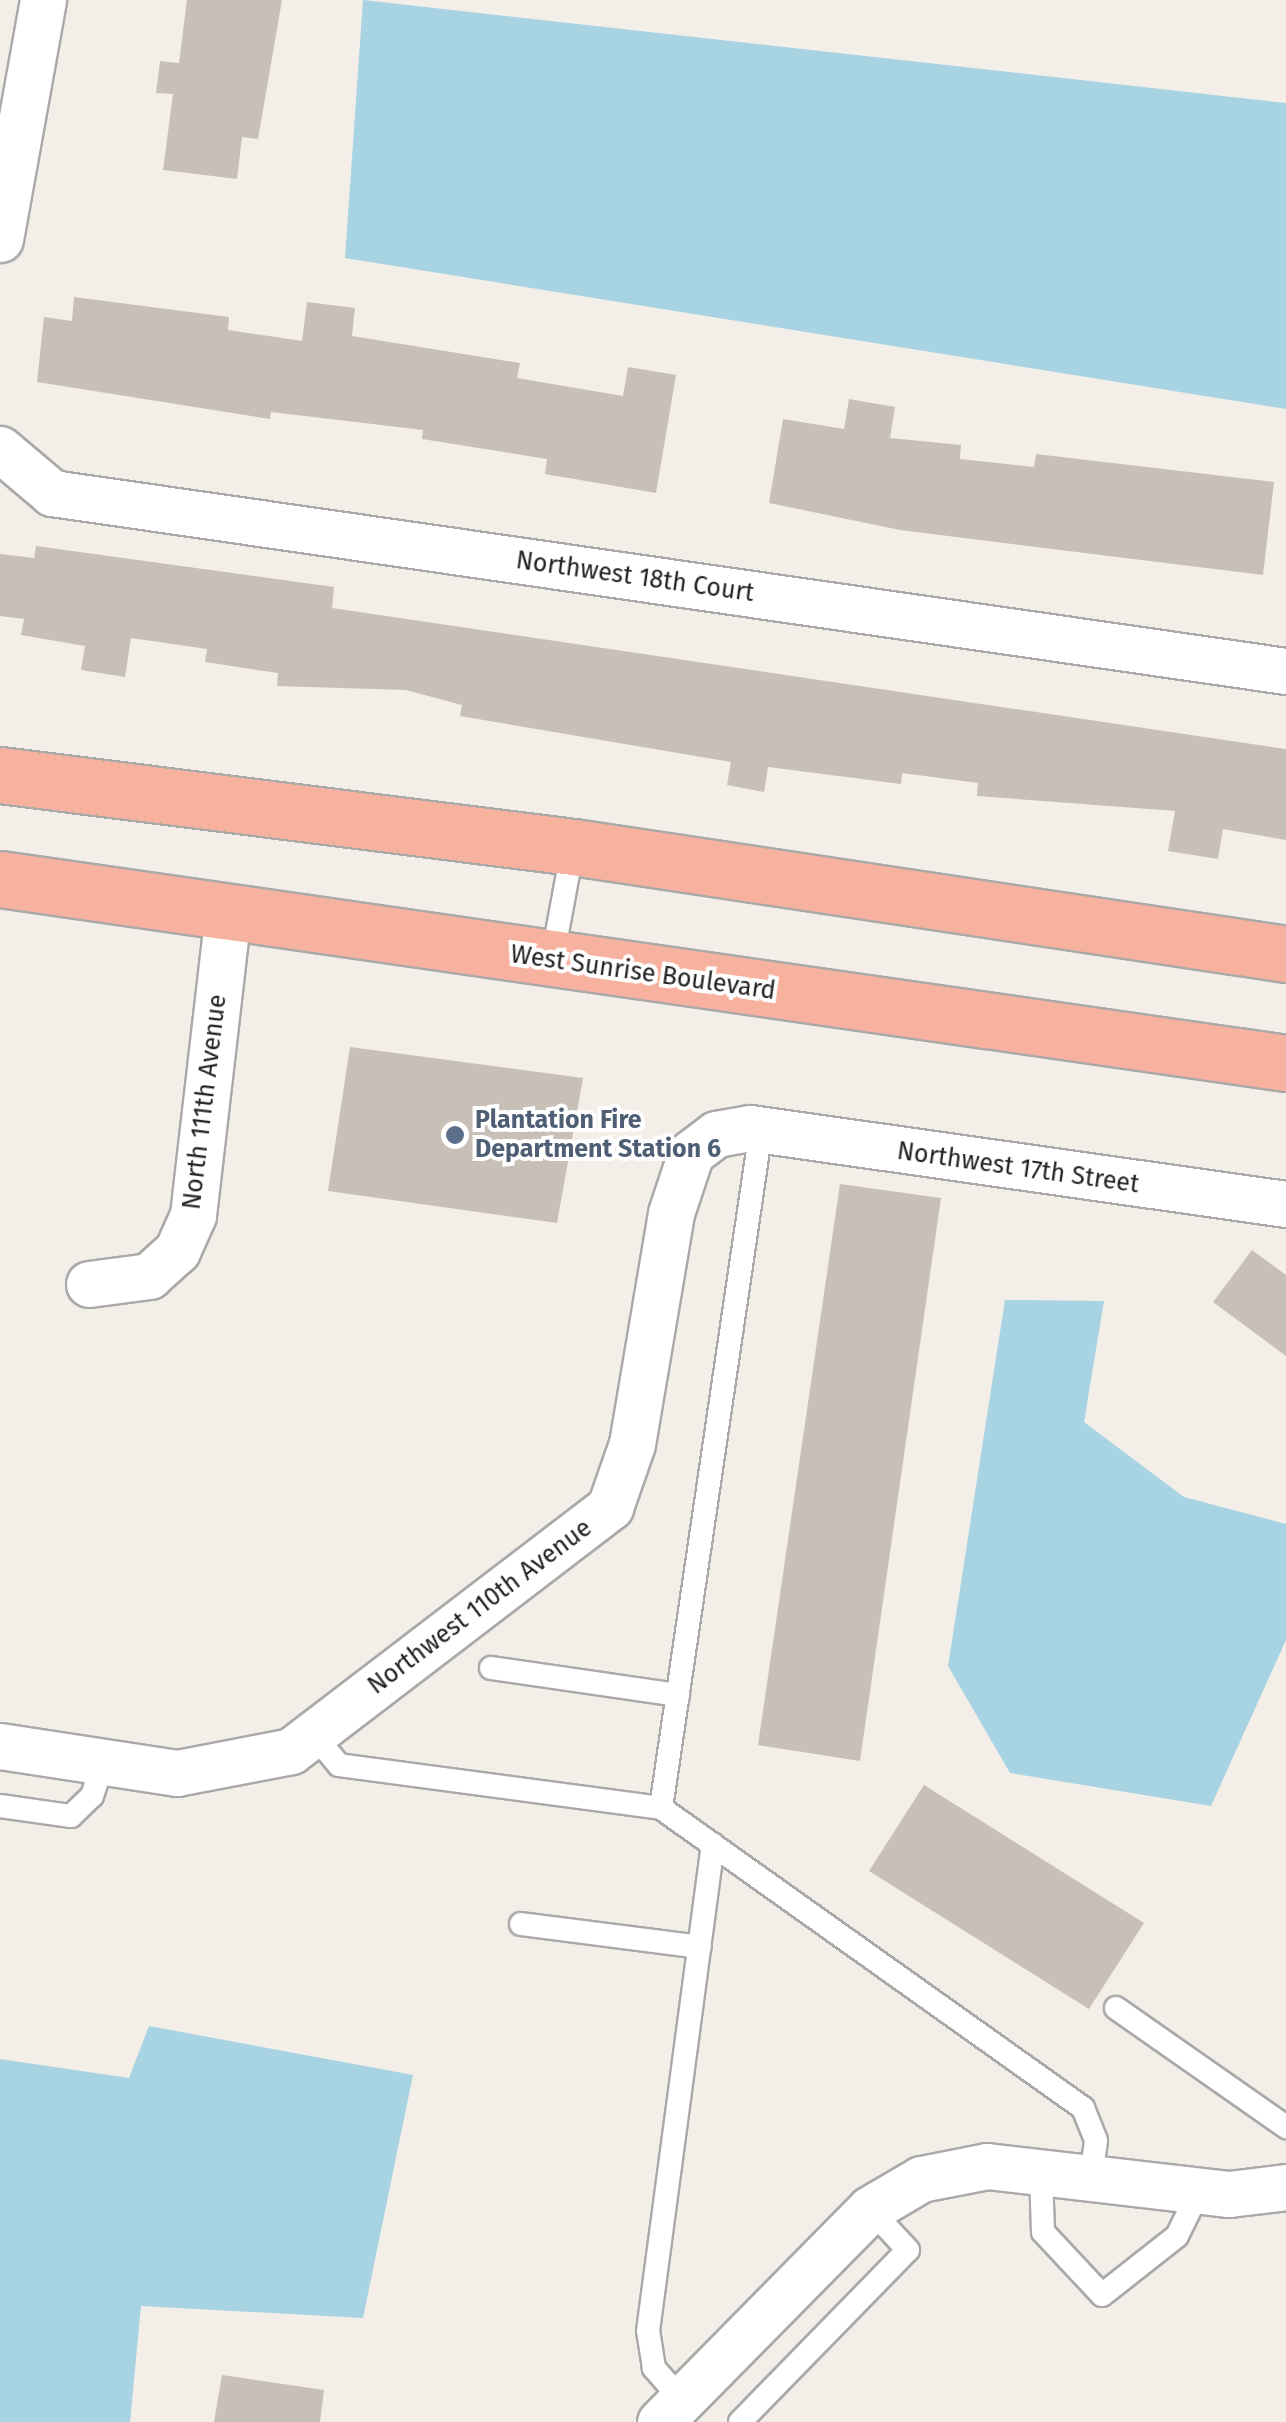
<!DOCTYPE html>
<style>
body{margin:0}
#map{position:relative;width:1286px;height:2422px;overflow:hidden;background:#f3efe8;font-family:"Fira Sans",sans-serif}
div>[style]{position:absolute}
.water>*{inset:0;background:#a7d3e2}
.building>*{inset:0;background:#c8bfb7}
.roads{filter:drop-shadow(2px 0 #a9a9a9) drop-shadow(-2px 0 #a9a9a9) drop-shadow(0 2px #a9a9a9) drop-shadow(0 -2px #a9a9a9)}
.service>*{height:22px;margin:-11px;padding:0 11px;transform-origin:11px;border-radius:11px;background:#fff}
.minor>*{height:45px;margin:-22.5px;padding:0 22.5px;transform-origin:22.5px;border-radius:22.5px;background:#fff}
.trunk>*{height:55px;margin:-27.5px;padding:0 27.5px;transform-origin:27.5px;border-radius:27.5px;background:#f6b29e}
.dots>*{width:28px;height:28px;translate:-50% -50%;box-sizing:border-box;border:5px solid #fff;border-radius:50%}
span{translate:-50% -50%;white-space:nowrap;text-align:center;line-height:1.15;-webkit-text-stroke:8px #fff;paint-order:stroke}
.street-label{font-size:25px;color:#222}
.service-label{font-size:25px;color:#4e5e75;font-weight:700}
.left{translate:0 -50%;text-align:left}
</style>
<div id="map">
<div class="water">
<div style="clip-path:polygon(363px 0,1286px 103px,1286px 409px,345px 258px)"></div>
<div style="clip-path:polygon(1005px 1300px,1104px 1301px,1084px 1422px,1184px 1497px,1286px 1524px,1286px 1640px,1211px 1806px,1010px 1773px,948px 1666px)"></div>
<div style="clip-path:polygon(149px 2026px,413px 2075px,363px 2318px,141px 2306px,130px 2422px,0 2422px,0 2059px,129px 2078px)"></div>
</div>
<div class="building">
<div style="clip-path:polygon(187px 0,282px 0,258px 139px,242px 137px,237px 179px,163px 170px,173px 94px,156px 93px,160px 61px,179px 63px)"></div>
<div style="clip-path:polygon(74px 297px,229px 317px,228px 330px,302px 341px,307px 302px,355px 308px,352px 336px,520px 363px,517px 378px,623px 396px,628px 367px,676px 375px,656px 493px,545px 474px,547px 459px,422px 439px,423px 430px,271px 412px,270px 419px,37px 382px,44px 317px,72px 321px)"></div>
<div style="clip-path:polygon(849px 399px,895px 407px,890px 438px,961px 445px,960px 459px,1034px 467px,1036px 454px,1274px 482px,1263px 575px,900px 530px,769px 503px,783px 419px,844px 429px)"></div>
<div style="clip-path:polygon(36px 546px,334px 587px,332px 608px,1286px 749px,1286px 840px,1223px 829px,1218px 859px,1168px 851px,1175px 811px,977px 796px,978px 783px,902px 773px,901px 784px,768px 767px,764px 792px,727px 785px,731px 762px,460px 716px,462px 705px,406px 690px,277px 686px,278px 673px,205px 662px,207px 649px,131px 638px,125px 677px,81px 670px,85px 646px,21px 635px,24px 619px,0 616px,0 554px,34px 558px)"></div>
<div style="clip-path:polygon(350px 1047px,583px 1078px,557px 1223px,328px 1191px)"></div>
<div style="clip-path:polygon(840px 1184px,941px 1198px,860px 1761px,758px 1745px)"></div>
<div style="clip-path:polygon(1252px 1250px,1286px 1275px,1286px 1356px,1213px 1302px)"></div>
<div style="clip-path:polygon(924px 1785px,1144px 1923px,1089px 2009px,869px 1871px)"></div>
<div style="clip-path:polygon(222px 2375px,324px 2390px,320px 2422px,214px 2422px)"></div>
</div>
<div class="roads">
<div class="service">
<div style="left:552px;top:960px;width:115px;rotate:-79.5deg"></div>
<div style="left:491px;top:1668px;width:189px;rotate:8.2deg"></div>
<div style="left:313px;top:1734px;width:40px;rotate:50deg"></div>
<div style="left:339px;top:1765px;width:325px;rotate:7.6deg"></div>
<div style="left:661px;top:1808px;width:685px;rotate:-81.61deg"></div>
<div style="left:0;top:1806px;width:72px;rotate:8deg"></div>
<div style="left:71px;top:1816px;width:29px;rotate:-44deg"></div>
<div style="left:92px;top:1796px;width:36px;rotate:-72deg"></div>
<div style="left:661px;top:1808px;width:518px;rotate:35.41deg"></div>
<div style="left:1083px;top:2108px;width:35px;rotate:68deg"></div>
<div style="left:1096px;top:2141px;width:37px;rotate:98deg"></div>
<div style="left:521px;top:1924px;width:180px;rotate:7.3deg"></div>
<div style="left:1116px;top:2008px;width:208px;rotate:35deg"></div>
<div style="left:1041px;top:2172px;width:60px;rotate:88.1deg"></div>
<div style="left:1043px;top:2232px;width:86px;rotate:46.9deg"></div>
<div style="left:1102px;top:2295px;width:95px;rotate:-38.2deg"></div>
<div style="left:1177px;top:2236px;width:50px;rotate:-63.9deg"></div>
<div style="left:682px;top:2400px;width:43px;rotate:-131.2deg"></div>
<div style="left:654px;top:2368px;width:37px;rotate:-99deg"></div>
<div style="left:648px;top:2331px;width:491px;rotate:-82.4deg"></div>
<div style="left:740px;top:2422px;width:240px;rotate:-45.7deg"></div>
<div style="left:908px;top:2250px;width:56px;rotate:-132.8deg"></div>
</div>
<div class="minor">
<div style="left:0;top:239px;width:243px;rotate:-79.8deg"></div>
<div style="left:0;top:449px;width:68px;rotate:40.2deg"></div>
<div style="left:52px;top:493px;width:1247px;rotate:8.21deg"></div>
<div style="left:89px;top:1284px;width:61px;rotate:-7.6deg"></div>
<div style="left:149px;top:1276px;width:38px;rotate:-42deg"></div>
<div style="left:177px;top:1251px;width:39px;rotate:-66deg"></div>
<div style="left:193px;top:1215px;width:304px;rotate:-83.4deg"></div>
<div style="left:0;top:1746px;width:179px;rotate:8.7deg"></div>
<div style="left:177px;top:1773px;width:116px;rotate:-10.9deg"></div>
<div style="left:291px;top:1751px;width:402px;rotate:-37.4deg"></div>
<div style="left:610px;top:1507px;width:67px;rotate:-70.8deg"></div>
<div style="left:632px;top:1444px;width:234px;rotate:-80.4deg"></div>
<div style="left:671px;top:1213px;width:63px;rotate:-71.6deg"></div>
<div style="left:691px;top:1153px;width:31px;rotate:-37deg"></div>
<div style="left:716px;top:1134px;width:35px;rotate:-10deg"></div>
<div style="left:750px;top:1128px;width:541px;rotate:8.07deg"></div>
<div style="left:660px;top:2422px;width:299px;rotate:-45.4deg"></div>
<div style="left:870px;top:2209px;width:59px;rotate:-30.5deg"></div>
<div style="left:921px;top:2179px;width:67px;rotate:-11.1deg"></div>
<div style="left:987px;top:2166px;width:244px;rotate:6.6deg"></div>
<div style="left:1229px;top:2194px;width:57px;rotate:-7deg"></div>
</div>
<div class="trunk">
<div style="left:0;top:775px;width:578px;rotate:7.16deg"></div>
<div style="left:573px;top:847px;width:721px;rotate:8.53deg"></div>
<div style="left:0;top:879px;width:1299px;rotate:8.14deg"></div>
</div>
</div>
<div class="dots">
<div style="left:455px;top:1135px;background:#5c6f8a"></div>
</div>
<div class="street-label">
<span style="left:635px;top:577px;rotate:8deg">Northwest 18th Court</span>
<span style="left:643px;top:973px;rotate:8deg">West Sunrise Boulevard</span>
<span style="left:205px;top:1102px;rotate:-83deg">North 111th Avenue</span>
<span style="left:1018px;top:1168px;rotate:8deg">Northwest 17th Street</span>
<span style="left:480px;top:1607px;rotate:-37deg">Northwest 110th Avenue</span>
</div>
<div class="service-label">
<span class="left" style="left:475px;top:1135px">Plantation Fire<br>Department Station 6</span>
</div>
</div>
